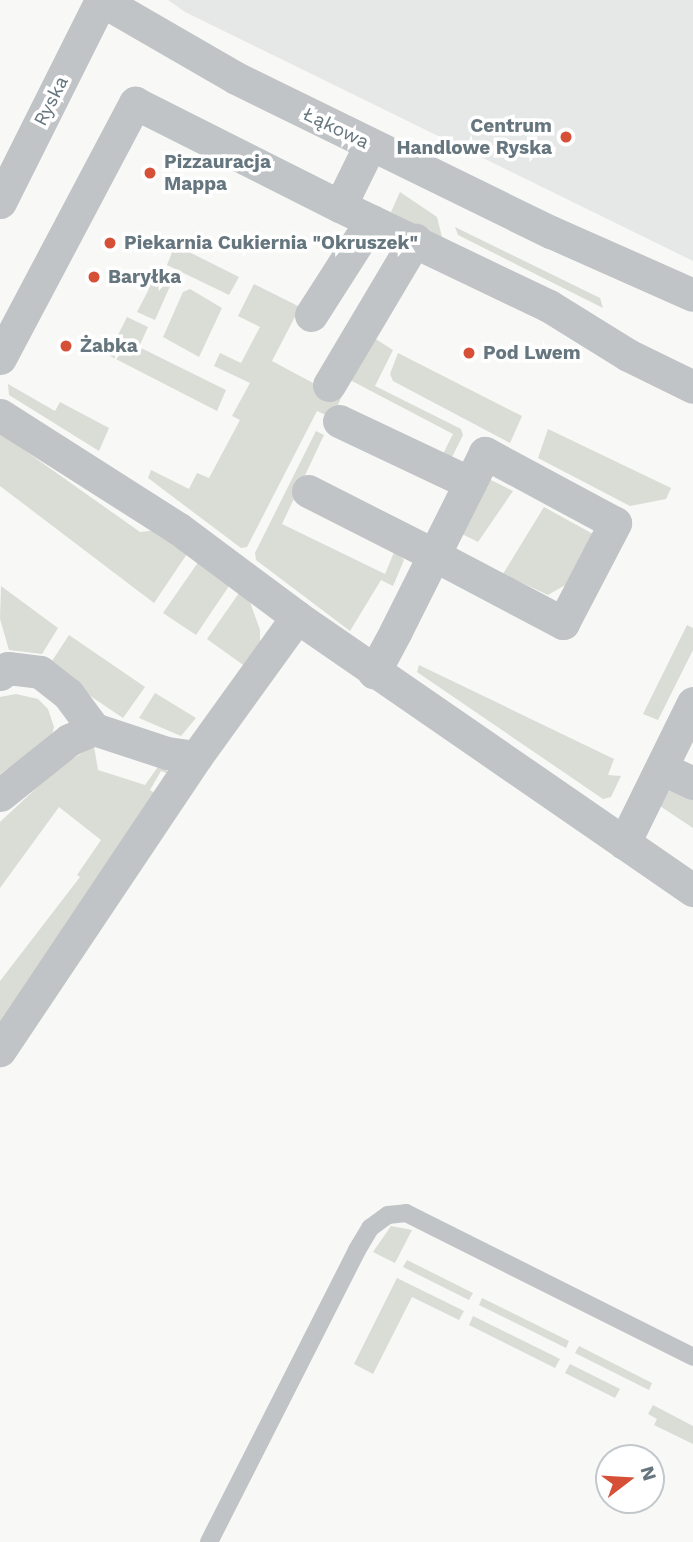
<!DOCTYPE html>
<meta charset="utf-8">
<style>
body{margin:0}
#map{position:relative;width:693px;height:1542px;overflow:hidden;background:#f8f8f6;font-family:"Work Sans",sans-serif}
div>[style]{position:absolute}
.built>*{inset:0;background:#e6e8e7}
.green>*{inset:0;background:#d9ddd5}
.lane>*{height:18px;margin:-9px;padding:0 9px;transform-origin:9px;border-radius:9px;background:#c0c4c7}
.street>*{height:33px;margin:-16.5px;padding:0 16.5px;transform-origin:16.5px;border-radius:16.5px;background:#c0c4c7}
.dots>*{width:19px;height:19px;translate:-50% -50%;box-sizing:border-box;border:4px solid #fff;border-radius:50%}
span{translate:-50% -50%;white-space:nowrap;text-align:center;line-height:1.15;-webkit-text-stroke:7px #fff;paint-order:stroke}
.street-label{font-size:19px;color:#66767f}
.poi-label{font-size:19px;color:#66767f;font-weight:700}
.right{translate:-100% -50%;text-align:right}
.left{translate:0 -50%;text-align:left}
.north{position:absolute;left:595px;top:1444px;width:70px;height:70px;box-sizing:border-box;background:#fff;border:2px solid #c2c8cc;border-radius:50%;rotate:73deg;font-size:19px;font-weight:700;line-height:28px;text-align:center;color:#66767f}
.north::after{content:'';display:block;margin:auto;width:24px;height:32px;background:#d65038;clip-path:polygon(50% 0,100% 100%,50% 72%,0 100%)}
</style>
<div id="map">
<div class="built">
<div style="clip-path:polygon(168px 0,693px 0,693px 261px,185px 12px)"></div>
</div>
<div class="green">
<div style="clip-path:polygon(400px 192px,437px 217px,443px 241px,391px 212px)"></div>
<div style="clip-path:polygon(455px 227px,600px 298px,603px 308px,458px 235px)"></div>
<div style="clip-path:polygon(175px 245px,239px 277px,229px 295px,167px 265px)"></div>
<div style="clip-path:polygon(152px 270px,171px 284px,155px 320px,137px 312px,149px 289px,144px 286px)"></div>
<div style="clip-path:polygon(254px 284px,300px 307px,272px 361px,341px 398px,332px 418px,317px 411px,247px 547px,241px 548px,148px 478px,151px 470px,189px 489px,197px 473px,209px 478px,240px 420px,232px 416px,250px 383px,214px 366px,220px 353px,241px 363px,260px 327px,238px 316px)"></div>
<div style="clip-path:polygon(190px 289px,222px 308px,199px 357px,163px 337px,183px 292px)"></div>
<div style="clip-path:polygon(127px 317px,148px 327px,139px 347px,226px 390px,217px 411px,108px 355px)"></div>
<div style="clip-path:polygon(371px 336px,393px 350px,375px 386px,461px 429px,463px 435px,452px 457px,442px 456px,453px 434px,350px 380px)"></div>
<div style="clip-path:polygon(398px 353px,522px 416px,510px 443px,393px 381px,390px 374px)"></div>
<div style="clip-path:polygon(8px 384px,55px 411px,60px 402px,109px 428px,99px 451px,9px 395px)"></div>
<div style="clip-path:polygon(548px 429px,671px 488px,666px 499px,630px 506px,538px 458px)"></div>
<div style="clip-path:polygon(316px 431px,324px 435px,282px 524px,385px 574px,395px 550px,404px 560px,393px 586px,381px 580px,350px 631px,256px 560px,255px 553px)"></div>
<div style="clip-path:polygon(0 433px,140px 532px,157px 530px,187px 554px,154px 603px,0 486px)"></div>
<div style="clip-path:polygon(481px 475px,513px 491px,478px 542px,454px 530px)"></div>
<div style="clip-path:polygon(544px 507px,593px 534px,567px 584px,548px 595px,503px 574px)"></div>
<div style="clip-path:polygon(199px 561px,229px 586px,196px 635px,163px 613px)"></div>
<div style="clip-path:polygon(1px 586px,58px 628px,42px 654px,9px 650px,0 619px)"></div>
<div style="clip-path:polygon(239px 593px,250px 602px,260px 630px,260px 643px,246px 667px,207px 639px)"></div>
<div style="clip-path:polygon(687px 625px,693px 628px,693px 650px,658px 720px,643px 714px)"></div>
<div style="clip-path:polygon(69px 635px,145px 687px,123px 718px,83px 691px,52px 661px)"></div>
<div style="clip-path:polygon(419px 665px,614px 759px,608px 775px,621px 776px,611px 797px,603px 799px,417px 672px)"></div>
<div style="clip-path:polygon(155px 693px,196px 718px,181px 736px,139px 718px)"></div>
<div style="clip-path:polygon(16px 694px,38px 699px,48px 709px,54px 727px,51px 739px,0 774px,0 697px)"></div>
<div style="clip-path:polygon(94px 746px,98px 770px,145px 785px,160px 764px,172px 775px,161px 771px,150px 790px,158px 795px,0 1027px,0 981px,80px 877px,77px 875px,101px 840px,59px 807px,0 888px,0 822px,59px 767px)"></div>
<div style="clip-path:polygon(671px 789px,693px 798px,693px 828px,657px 804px)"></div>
<div style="clip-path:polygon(391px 1226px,412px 1230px,395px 1263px,373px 1252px)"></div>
<div style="clip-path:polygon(407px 1260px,473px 1293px,469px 1300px,403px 1267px)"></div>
<div style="clip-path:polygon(397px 1278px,464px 1311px,459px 1320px,412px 1297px,373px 1374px,354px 1364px)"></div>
<div style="clip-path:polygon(482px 1298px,569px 1341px,566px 1348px,479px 1305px)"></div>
<div style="clip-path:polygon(473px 1316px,560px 1359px,555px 1368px,469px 1325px)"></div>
<div style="clip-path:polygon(579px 1346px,652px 1383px,649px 1390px,575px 1353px)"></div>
<div style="clip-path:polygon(570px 1364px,620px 1389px,615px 1398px,565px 1373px)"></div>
<div style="clip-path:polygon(653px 1405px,693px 1426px,693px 1444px,654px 1425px,657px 1419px,648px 1414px)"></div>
</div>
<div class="lane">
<div style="left:209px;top:1542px;width:327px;rotate:-63.1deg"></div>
<div style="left:357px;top:1250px;width:26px;rotate:-59deg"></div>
<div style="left:370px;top:1228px;width:22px;rotate:-36deg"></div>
<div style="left:388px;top:1215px;width:18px;rotate:-6deg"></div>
<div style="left:406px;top:1213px;width:321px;rotate:26.6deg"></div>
</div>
<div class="street">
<div style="left:101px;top:0;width:156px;rotate:30deg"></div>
<div style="left:236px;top:78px;width:351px;rotate:26.1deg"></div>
<div style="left:551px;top:232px;width:155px;rotate:23.9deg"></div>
<div style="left:0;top:202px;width:226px;rotate:-63.4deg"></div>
<div style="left:340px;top:206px;width:232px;rotate:25.6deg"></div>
<div style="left:549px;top:306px;width:93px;rotate:31.8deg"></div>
<div style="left:628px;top:355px;width:72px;rotate:26.2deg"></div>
<div style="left:311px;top:315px;width:112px;rotate:-57.4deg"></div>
<div style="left:0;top:358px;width:289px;rotate:-62.1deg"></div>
<div style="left:135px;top:103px;width:229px;rotate:26.7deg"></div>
<div style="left:340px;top:206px;width:68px;rotate:-63.8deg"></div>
<div style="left:329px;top:385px;width:169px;rotate:-59.3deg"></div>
<div style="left:0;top:415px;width:212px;rotate:32.5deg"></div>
<div style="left:179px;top:529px;width:147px;rotate:36.7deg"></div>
<div style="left:297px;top:617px;width:173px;rotate:125.8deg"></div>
<div style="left:196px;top:757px;width:353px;rotate:123.8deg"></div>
<div style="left:339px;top:421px;width:145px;rotate:25.3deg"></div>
<div style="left:308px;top:491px;width:141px;rotate:26.9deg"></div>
<div style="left:434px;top:555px;width:146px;rotate:27.8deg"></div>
<div style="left:563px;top:623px;width:113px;rotate:-62.5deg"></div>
<div style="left:615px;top:523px;width:148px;rotate:-151.7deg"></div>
<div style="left:485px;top:453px;width:199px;rotate:116.6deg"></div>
<div style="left:396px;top:631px;width:47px;rotate:118.2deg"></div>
<div style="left:297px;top:617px;width:481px;rotate:34.6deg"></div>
<div style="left:0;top:674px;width:10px;rotate:-37deg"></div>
<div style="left:8px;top:668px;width:32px;rotate:7deg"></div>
<div style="left:40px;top:672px;width:36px;rotate:38deg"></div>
<div style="left:68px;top:694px;width:44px;rotate:53.4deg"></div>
<div style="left:663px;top:769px;width:33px;rotate:25deg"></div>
<div style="left:0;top:795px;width:88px;rotate:-38.6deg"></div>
<div style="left:69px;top:740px;width:27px;rotate:-24deg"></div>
<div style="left:94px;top:729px;width:77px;rotate:18.2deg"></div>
<div style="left:167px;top:753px;width:29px;rotate:8deg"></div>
<div style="left:624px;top:843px;width:156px;rotate:-63.8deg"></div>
</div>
<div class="dots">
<div style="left:566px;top:137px;background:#d65038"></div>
<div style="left:150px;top:173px;background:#d65038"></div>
<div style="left:110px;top:243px;background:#d65038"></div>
<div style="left:94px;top:277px;background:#d65038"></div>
<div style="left:66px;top:346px;background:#d65038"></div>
<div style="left:469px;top:353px;background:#d65038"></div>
</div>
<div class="street-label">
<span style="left:51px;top:101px;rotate:-63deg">Ryska</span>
<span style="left:336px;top:128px;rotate:26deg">Łąkowa</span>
</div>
<div class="poi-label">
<span class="right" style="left:552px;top:137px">Centrum<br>Handlowe Ryska</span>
<span class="left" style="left:164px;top:173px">Pizzauracja<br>Mappa</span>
<span class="left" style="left:124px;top:243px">Piekarnia Cukiernia "Okruszek"</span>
<span class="left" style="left:108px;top:277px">Baryłka</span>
<span class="left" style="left:80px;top:346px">Żabka</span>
<span class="left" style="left:483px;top:353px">Pod Lwem</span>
</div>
<div class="north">N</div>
</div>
